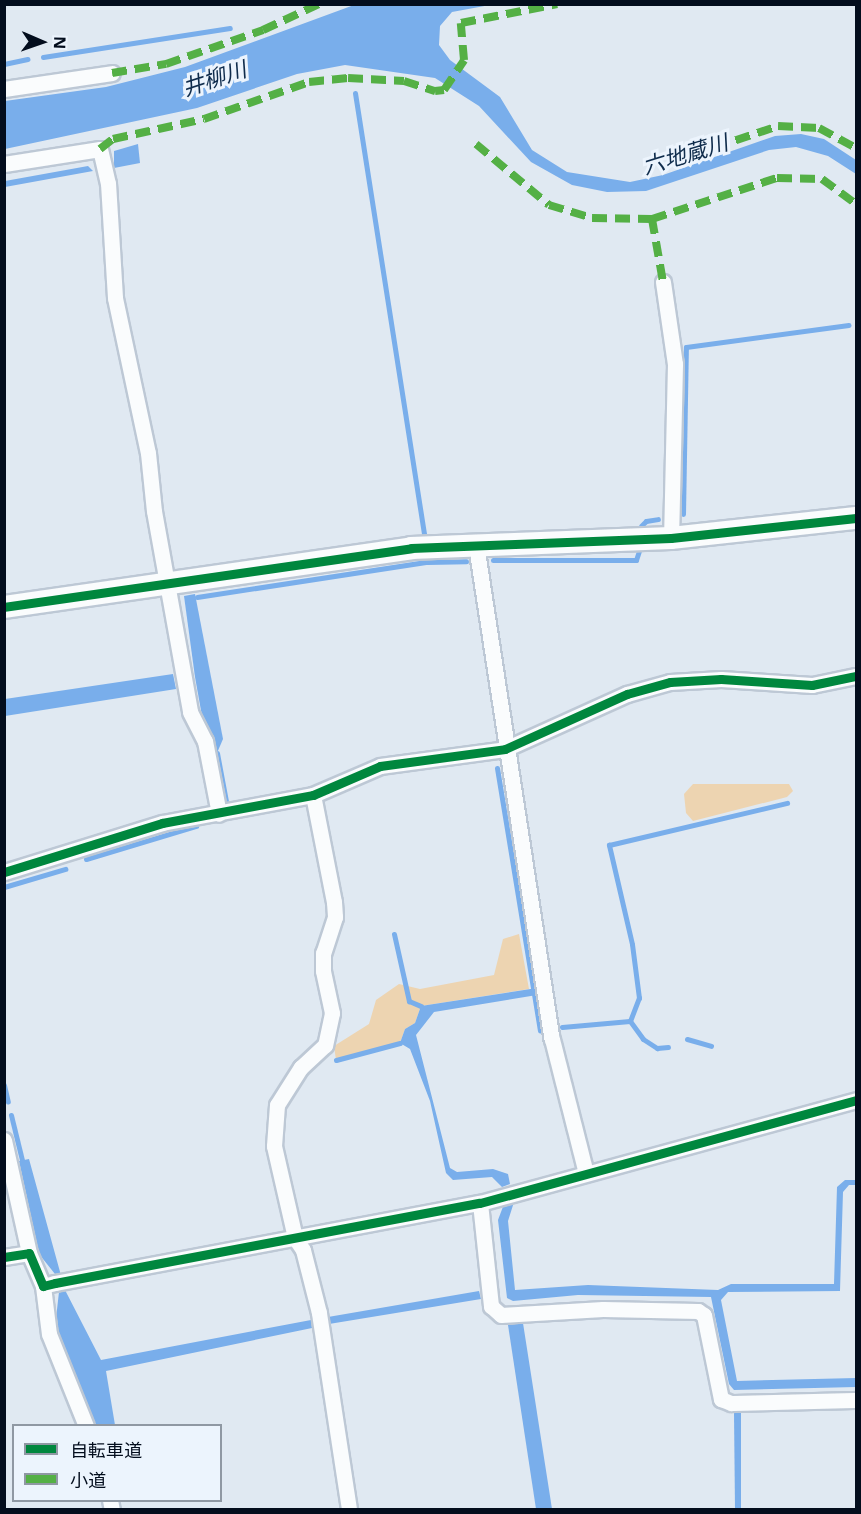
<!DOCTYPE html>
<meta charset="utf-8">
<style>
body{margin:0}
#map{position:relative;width:861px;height:1514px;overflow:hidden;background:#e0e9f2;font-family:"Noto Sans","Noto Sans JP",sans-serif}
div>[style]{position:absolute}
.green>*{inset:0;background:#edd4b1}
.water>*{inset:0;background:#79aeeb}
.stream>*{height:5px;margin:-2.5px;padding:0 2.5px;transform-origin:2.5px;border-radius:2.5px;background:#79aeeb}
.roads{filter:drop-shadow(2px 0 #bdc8d5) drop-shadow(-2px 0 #bdc8d5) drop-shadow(0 2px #bdc8d5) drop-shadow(0 -2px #bdc8d5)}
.street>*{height:15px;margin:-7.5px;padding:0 7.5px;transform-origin:7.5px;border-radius:7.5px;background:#fafcfd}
.secondary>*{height:22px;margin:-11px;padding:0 11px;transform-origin:11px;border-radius:11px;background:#fafcfd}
.quiet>*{height:8px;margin-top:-4px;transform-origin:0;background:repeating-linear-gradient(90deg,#54b045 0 15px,transparent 0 23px)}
.cycleway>*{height:9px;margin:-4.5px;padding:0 4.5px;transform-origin:4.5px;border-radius:4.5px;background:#00873e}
span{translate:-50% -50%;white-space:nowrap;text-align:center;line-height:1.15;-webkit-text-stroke:6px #ecf4fd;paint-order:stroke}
.water-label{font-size:22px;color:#0f2c4c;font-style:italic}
.frame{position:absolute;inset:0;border:6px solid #030d1d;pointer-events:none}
.legend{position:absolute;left:12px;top:1424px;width:210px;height:78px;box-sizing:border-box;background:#ecf4fd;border:2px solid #8f98a3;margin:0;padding:8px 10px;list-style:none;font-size:18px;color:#030d1d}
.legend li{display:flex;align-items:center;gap:12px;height:30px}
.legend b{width:30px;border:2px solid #8f98a3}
.north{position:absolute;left:12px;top:12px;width:60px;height:60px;-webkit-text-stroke:4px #ecf4fd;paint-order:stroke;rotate:92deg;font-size:16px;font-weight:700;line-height:24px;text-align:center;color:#030d1d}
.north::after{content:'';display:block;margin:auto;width:21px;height:27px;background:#030d1d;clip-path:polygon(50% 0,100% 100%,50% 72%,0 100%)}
</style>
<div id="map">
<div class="green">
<div style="clip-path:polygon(693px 784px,789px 784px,793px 791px,787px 797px,693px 821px,686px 813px,684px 794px)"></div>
<div style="clip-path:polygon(519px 934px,529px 989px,421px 1006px,415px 1023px,405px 1029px,400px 1043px,336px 1060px,334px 1046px,369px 1024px,376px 1000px,399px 984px,420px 989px,494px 975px,503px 939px)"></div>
</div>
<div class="water">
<div style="clip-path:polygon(354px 5px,490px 5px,452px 12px,440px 26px,439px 45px,450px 60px,500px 97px,532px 150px,567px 172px,630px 182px,663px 175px,775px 136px,801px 134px,824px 139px,856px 160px,856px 174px,828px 156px,796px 147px,769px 150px,646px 191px,607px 192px,572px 185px,531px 162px,479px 106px,435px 78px,345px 65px,297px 74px,197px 108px,5px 149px,5px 101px,106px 87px,185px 67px)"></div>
<div style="clip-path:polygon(138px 144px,140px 163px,114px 168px,114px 151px)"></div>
<div style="clip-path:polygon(88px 166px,93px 171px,5px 187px,5px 181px)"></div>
<div style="clip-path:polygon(195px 594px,223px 739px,217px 753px,202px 716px,195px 677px,184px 596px)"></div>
<div style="clip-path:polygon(173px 674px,176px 689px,5px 716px,5px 699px)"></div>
<div style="clip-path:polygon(537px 988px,537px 995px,434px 1012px,416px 1035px,450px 1168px,457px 1172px,493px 1169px,508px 1174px,510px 1184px,502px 1187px,492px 1177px,453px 1180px,446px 1173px,430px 1101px,410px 1049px,400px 1043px,405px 1029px,415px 1023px,421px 1006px)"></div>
<div style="clip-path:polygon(29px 1159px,65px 1290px,101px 1360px,311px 1320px,312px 1328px,106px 1371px,115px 1425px,96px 1425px,55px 1327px,59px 1292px,55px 1274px,39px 1254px,19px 1161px)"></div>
<div style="clip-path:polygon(845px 1180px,856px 1180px,856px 1185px,849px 1185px,843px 1192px,840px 1291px,728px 1292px,721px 1300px,737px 1381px,856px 1378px,856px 1387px,734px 1390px,729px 1384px,711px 1297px,578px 1295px,513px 1301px,507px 1298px,498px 1220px,504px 1204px,514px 1202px,508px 1221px,515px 1290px,588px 1285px,718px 1290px,731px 1284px,834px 1284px,837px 1187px)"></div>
<div style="clip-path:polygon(479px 1291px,481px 1299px,329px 1324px,328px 1317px)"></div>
<div style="clip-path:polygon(523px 1323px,552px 1509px,536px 1509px,508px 1325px)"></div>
<div style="clip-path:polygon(734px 1413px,741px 1413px,741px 1509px,735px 1509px)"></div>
</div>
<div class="stream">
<div style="left:43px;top:57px;width:189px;rotate:-8.8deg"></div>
<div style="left:4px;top:64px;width:24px;rotate:-12deg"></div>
<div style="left:355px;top:93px;width:447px;rotate:81.1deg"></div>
<div style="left:683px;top:514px;width:167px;rotate:-89deg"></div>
<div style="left:686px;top:347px;width:164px;rotate:-7.7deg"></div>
<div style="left:641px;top:526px;width:7px;rotate:-45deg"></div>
<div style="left:646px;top:521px;width:12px;rotate:-9deg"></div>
<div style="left:493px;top:560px;width:143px"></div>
<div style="left:636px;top:560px;width:9px;rotate:-72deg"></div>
<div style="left:197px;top:597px;width:233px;rotate:-8.7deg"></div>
<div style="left:427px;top:562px;width:39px;rotate:-1deg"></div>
<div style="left:217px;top:753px;width:49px;rotate:79.4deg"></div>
<div style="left:497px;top:768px;width:266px;rotate:80.7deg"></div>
<div style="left:86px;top:859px;width:115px;rotate:-16.7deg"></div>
<div style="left:4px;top:887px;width:64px;rotate:-16.4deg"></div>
<div style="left:394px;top:934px;width:69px;rotate:77.4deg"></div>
<div style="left:409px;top:1001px;width:13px;rotate:23deg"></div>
<div style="left:630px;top:1021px;width:25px;rotate:-69deg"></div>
<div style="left:639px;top:998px;width:54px;rotate:-97.4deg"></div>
<div style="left:632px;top:944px;width:102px;rotate:-103.1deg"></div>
<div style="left:609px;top:845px;width:183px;rotate:-13.3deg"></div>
<div style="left:562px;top:1027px;width:68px;rotate:-5deg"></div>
<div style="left:630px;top:1021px;width:22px;rotate:54deg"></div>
<div style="left:643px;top:1039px;width:17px;rotate:33deg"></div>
<div style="left:657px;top:1048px;width:11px;rotate:-5deg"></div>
<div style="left:687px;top:1039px;width:25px;rotate:16deg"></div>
<div style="left:336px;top:1060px;width:66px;rotate:-14.9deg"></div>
<div style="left:4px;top:1085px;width:17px;rotate:77deg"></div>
<div style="left:11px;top:1115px;width:46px;rotate:76.3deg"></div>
</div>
<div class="roads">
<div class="street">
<div style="left:4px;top:89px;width:109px;rotate:-8.4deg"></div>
<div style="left:4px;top:164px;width:97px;rotate:-8.9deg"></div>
<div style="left:100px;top:149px;width:35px;rotate:77deg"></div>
<div style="left:108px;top:183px;width:115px;rotate:86.5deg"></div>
<div style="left:115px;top:298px;width:158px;rotate:78deg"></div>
<div style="left:148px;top:453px;width:58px;rotate:84.1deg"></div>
<div style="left:154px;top:511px;width:204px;rotate:79.8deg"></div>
<div style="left:190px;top:712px;width:33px;rotate:63deg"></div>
<div style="left:205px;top:741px;width:74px;rotate:79.1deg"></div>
<div style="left:663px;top:282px;width:83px;rotate:81.7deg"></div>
<div style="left:675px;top:364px;width:174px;rotate:91.3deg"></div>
<div style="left:476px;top:545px;width:500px;rotate:81.3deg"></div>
<div style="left:552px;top:1039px;width:138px;rotate:75.8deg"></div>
<div style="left:313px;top:795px;width:109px;rotate:78.9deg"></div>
<div style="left:334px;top:902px;width:15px;rotate:86deg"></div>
<div style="left:335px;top:917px;width:38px;rotate:108deg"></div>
<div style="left:323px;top:953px;width:18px;rotate:90deg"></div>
<div style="left:323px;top:971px;width:43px;rotate:77.9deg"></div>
<div style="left:332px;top:1013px;width:33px;rotate:102deg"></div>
<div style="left:325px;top:1045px;width:33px;rotate:137deg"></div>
<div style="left:301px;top:1067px;width:45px;rotate:122.3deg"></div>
<div style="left:277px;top:1105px;width:41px;rotate:94.2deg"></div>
<div style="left:274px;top:1146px;width:94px;rotate:77.1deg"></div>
<div style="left:295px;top:1238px;width:14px;rotate:56deg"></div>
<div style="left:303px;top:1250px;width:65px;rotate:75.7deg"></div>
<div style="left:319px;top:1313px;width:199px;rotate:81.3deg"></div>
<div style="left:4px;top:872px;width:165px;rotate:-17.2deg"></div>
<div style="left:162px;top:823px;width:154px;rotate:-10.5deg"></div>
<div style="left:313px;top:795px;width:73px;rotate:-23.4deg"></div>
<div style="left:380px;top:766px;width:126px;rotate:-7.7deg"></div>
<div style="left:505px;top:749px;width:134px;rotate:-24.3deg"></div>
<div style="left:627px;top:694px;width:45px;rotate:-15.6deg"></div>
<div style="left:670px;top:682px;width:51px;rotate:-3.4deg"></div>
<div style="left:721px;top:679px;width:91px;rotate:3.8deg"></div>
<div style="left:812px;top:685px;width:45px;rotate:-11.6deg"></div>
<div style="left:4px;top:1140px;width:116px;rotate:77.5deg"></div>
<div style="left:480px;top:1203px;width:104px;rotate:83.9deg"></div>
<div style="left:491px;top:1306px;width:13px;rotate:42deg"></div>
<div style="left:501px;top:1315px;width:102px;rotate:-3.4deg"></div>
<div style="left:603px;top:1309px;width:95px;rotate:1.2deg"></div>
<div style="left:698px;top:1311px;width:7px;rotate:34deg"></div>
<div style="left:704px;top:1315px;width:86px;rotate:78.6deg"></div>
<div style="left:721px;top:1399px;width:11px;rotate:22deg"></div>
<div style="left:731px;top:1403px;width:125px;rotate:-1.4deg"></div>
<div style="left:4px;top:1257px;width:25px;rotate:-9deg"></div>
<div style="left:29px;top:1253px;width:36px;rotate:67deg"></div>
<div style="left:43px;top:1286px;width:12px;rotate:-14deg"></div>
<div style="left:55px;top:1283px;width:432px;rotate:-10.7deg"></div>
<div style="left:480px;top:1203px;width:390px;rotate:-15.3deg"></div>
<div style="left:43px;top:1286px;width:48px;rotate:82.9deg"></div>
<div style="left:49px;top:1334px;width:99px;rotate:68.1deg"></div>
<div style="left:110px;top:1500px;width:10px;rotate:79deg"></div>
</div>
<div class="secondary">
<div style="left:4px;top:607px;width:411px;rotate:-8.2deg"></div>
<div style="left:411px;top:548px;width:260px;rotate:-2.2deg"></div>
<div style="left:671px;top:538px;width:186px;rotate:-6.2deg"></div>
</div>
</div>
<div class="quiet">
<div style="left:112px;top:73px;width:55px;rotate:-9.5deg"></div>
<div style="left:166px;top:64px;width:103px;rotate:-19.3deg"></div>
<div style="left:263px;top:30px;width:62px;rotate:-24.9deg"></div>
<div style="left:476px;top:144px;width:95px;rotate:39.9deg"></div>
<div style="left:549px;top:205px;width:45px;rotate:16.8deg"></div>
<div style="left:592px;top:218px;width:60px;rotate:1deg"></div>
<div style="left:652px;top:219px;width:132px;rotate:-18.2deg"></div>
<div style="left:777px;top:178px;width:45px;rotate:1.3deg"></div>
<div style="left:822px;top:179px;width:42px;rotate:36.3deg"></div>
<div style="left:100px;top:149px;width:16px;rotate:-38deg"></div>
<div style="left:113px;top:139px;width:93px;rotate:-12.4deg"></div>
<div style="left:204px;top:119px;width:111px;rotate:-19.4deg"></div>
<div style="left:309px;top:82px;width:39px;rotate:-6deg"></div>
<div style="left:348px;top:78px;width:56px;rotate:3.1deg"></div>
<div style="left:404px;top:81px;width:33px;rotate:18deg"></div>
<div style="left:435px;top:91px;width:9px;rotate:-6deg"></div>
<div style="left:444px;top:90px;width:36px;rotate:-56deg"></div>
<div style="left:464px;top:60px;width:37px;rotate:-95deg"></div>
<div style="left:461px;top:23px;width:98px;rotate:-11.2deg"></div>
<div style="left:692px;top:155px;width:91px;rotate:-18.6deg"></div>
<div style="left:778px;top:126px;width:41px;rotate:2.8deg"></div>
<div style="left:819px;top:128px;width:42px;rotate:28.4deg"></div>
<div style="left:652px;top:219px;width:64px;rotate:80.1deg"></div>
</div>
<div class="cycleway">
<div style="left:4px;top:607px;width:411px;rotate:-8.2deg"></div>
<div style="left:411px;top:548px;width:260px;rotate:-2.2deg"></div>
<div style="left:671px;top:538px;width:186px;rotate:-6.2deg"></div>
<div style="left:4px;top:872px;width:165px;rotate:-17.2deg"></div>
<div style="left:162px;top:823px;width:154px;rotate:-10.5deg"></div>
<div style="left:313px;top:795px;width:73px;rotate:-23.4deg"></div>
<div style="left:380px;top:766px;width:126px;rotate:-7.7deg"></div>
<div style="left:505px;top:749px;width:134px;rotate:-24.3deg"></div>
<div style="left:627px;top:694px;width:45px;rotate:-15.6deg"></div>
<div style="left:670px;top:682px;width:51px;rotate:-3.4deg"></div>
<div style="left:721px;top:679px;width:91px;rotate:3.8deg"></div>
<div style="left:812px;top:685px;width:45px;rotate:-11.6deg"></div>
<div style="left:4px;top:1257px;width:25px;rotate:-9deg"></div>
<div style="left:29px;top:1253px;width:36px;rotate:67deg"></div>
<div style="left:43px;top:1286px;width:12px;rotate:-14deg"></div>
<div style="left:55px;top:1283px;width:432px;rotate:-10.7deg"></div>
<div style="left:480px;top:1203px;width:390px;rotate:-15.3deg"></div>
</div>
<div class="water-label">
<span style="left:214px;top:78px;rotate:-18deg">井柳川</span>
<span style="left:685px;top:154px;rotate:-17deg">六地蔵川</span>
</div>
<div class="frame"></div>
<ul class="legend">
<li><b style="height:8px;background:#00873e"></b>自転車道</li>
<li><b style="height:8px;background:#54b045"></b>小道</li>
</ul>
<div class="north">N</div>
</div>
